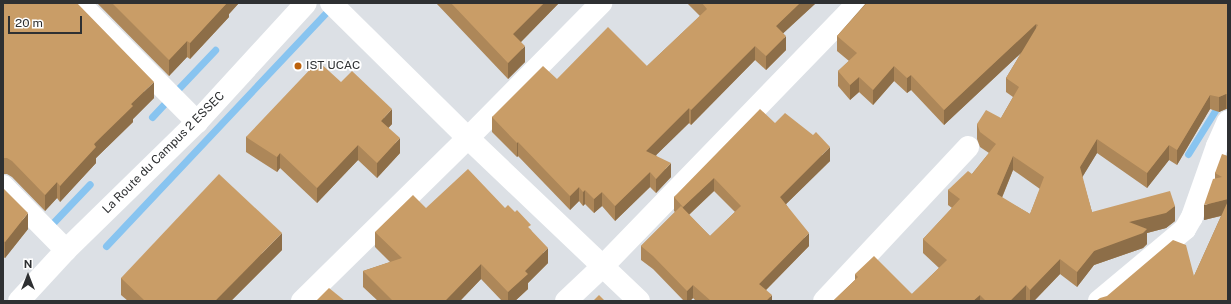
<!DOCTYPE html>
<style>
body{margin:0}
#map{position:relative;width:1231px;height:304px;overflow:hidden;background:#dce0e5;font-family:"Public Sans",sans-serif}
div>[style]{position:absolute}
.stream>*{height:7px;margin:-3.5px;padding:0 3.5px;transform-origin:3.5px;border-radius:3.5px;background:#88c4f0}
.minor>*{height:22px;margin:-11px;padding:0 11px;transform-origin:11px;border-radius:11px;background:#fff}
.wall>*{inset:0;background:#ad8759}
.shaded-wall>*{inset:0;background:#8d6e48}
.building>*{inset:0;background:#c99d67}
.dots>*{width:11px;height:11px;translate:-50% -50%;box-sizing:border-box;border:2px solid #fff;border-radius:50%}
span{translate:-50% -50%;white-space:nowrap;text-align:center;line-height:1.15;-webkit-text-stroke:3.5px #fff;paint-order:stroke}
.poi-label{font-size:12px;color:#2e3032}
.left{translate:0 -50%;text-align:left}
.street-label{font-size:12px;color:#2e3032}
.frame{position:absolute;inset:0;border:4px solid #2e3032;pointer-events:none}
.north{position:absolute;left:8px;top:256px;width:40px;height:40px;-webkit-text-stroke:3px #fff;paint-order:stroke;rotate:0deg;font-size:11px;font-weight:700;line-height:16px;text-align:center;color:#2e3032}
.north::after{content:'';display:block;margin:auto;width:14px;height:18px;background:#2e3032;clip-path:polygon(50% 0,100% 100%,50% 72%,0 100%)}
.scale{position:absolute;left:8px;top:16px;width:74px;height:18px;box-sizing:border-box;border:2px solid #2e3032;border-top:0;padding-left:5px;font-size:12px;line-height:14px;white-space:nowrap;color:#2e3032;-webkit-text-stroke:3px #fff;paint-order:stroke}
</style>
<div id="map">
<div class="stream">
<div style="left:178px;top:89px;width:54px;rotate:-46.5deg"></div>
<div style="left:152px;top:117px;width:19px;rotate:-47deg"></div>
<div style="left:1188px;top:154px;width:75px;rotate:-58deg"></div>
<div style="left:49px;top:227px;width:59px;rotate:-46.4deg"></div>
<div style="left:106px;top:246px;width:328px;rotate:-46.7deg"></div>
</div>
<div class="minor">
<div style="left:79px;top:3px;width:168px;rotate:45.2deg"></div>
<div style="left:331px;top:3px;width:192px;rotate:44.6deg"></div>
<div style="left:468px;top:138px;width:236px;rotate:43.6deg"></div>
<div style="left:3px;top:186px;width:90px;rotate:45.5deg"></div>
<div style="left:19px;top:301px;width:69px;rotate:-47.3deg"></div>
<div style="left:66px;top:250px;width:183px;rotate:-44.3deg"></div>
<div style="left:197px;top:122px;width:161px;rotate:-47.5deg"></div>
<div style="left:302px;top:301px;width:233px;rotate:-44.5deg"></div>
<div style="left:468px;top:138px;width:190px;rotate:-45.4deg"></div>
<div style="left:566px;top:301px;width:51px;rotate:-43.4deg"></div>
<div style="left:603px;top:266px;width:362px;rotate:-45.9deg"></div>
<div style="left:824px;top:301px;width:211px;rotate:-46.9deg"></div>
<div style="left:1099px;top:301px;width:112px;rotate:-39.9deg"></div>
<div style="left:1185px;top:229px;width:14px;rotate:-60deg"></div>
<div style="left:1192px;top:217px;width:75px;rotate:-70.6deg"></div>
<div style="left:1217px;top:146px;width:27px;rotate:-66deg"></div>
</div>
<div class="wall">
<div style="clip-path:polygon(3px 3px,154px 98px,133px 119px,133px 122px,96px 158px,96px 163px,60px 202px,57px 198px,45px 211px,12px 177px,7px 174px,3px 174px)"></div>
<div style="clip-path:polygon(97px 3px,239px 3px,229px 14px,229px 17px,190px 59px,187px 57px,169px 76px)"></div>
<div style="clip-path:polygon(436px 3px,559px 3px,521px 42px,525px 62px,508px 79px)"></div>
<div style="clip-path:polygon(687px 3px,816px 3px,783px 33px,786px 50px,766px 70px,755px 60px,691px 125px,689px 123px,656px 155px,671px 177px,656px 193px,650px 187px,615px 221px,602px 206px,594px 213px,585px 204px,583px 206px,579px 201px,570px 210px,518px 156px,517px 157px,492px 132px,492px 117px,557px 79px,647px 66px,700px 16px)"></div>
<div style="clip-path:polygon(evenodd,866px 3px,1228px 3px,1228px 109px,1226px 109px,1219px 112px,1210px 109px,1177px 165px,1169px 160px,1147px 188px,1097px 153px,1082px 177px,1092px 212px,1175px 221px,1166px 228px,1147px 233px,1147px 244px,1143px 248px,1094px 265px,1077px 287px,1060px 274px,1034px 301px,1027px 301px,1026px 300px,1025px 301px,833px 301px,855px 280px,855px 274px,912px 294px,939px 268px,923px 253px,923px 239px,952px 208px,948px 205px,948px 190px,972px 174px,989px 153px,980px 147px,977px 139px,977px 124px,1001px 118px,1013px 97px,1006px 92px,1006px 78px,1021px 53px,944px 125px,911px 90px,907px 93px,894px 81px,873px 105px,859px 92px,850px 100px,838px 86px,838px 71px,849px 61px,837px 51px,837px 36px,866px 3px,1013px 170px,1040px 189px,1030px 214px,1002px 198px,1013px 170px)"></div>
<div style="clip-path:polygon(341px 82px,392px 124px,388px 128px,400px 153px,377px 178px,358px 160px,317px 203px,280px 168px,277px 172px,246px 152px,246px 137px)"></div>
<div style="clip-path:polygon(evenodd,775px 123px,830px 161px,786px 204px,809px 246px,766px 290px,772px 301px,696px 301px,693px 298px,690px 301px,684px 301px,653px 269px,641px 260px,641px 246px,675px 212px,674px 211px,674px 197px,775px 123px,714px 191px,735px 212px,710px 236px,689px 215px,714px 191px)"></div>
<div style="clip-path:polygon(1228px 156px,1228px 301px,1194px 276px,1221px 216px,1204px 220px,1215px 179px,1215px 173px)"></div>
<div style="clip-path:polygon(3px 188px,28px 229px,5px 258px,3px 257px)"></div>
<div style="clip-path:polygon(505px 208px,531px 230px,548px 263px,528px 283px,528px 289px,515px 301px,502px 301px,481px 279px,460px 301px,378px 301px,363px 287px,363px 271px,390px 262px,375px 247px,375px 232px)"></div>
<div style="clip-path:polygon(282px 250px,231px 301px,128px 301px,121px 295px,121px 278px)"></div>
</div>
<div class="shaded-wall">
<div style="clip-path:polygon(227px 3px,239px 3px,229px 14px,229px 17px,190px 59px,190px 43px)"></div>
<div style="clip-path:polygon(544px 3px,559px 3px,513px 50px,513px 34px)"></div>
<div style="clip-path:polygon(800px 3px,816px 3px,776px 40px,776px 26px)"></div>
<div style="clip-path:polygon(1036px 24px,1036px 39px,944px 125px,944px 110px)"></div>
<div style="clip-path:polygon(786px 36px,786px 50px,766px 70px,766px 56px)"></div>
<div style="clip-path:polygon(187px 41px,187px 57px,169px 76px,169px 60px)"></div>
<div style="clip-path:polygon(525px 46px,525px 62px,508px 79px,508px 63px)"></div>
<div style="clip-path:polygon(755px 46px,755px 60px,691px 125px,691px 110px)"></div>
<div style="clip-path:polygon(894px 66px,894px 81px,873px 105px,873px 90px)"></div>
<div style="clip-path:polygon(911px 75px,911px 90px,907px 93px,907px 78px)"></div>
<div style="clip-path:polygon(859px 77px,859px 92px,850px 100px,850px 85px)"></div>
<div style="clip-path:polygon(154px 82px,154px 98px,133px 119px,133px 122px,96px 158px,96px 163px,60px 202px,60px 186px,94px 144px,131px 104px)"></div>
<div style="clip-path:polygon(1226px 94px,1226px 109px,1219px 112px,1219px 97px)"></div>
<div style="clip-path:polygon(1210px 95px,1210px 109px,1177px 165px,1177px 150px)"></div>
<div style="clip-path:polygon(689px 108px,689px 123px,646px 165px,646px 151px)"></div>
<div style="clip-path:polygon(392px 109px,392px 124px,381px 136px,381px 121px)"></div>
<div style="clip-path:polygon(400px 138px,400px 153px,377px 178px,377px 163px)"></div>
<div style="clip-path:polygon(1097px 139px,1097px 153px,1080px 181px,1080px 167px)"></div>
<div style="clip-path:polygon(518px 142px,518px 156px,517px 157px,517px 143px)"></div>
<div style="clip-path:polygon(358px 145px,358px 160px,317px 203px,317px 188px)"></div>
<div style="clip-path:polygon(1169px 145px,1169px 160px,1147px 188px,1147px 173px)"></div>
<div style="clip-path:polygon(830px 147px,830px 161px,780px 210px,780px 197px)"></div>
<div style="clip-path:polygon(280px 153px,280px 168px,277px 172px,277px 157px)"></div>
<div style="clip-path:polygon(1013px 156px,1013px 170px,997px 209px,997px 194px)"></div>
<div style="clip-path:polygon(671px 163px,671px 177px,656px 193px,656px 179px)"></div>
<div style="clip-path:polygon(650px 172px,650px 187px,615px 221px,615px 206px)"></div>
<div style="clip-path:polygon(714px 178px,714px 191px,683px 220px,683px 207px)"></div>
<div style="clip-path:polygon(57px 182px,57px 198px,45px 211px,45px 195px)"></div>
<div style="clip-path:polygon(579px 187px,579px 201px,570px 210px,570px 196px)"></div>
<div style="clip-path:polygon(585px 190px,585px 204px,583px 206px,583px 192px)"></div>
<div style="clip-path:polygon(602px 192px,602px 206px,594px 213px,594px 199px)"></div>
<div style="clip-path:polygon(1228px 199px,1228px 214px,1204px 220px,1204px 205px)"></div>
<div style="clip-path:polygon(1175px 206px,1175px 221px,1166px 228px,1147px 233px,1147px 244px,1143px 248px,1094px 265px,1077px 287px,1077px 272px,1094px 251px,1129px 222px)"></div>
<div style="clip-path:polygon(28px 213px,28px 229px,5px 258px,5px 242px)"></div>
<div style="clip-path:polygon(282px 233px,282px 250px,231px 301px,215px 301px)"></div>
<div style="clip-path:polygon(809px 233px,809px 246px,759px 297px,759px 284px)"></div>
<div style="clip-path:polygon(548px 248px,548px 263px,528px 283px,528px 289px,515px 301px,508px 301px,508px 292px,525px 271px)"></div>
<div style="clip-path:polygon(1060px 259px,1060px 274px,1034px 301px,1030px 301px,1030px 290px)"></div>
<div style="clip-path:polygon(481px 264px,481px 279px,460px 301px,445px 301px)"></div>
<div style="clip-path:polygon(693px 285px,693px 298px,690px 301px,687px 301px,687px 291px)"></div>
<div style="clip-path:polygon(1026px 285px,1026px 300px,1025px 301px,1010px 301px)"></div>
<div style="clip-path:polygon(772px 295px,772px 301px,766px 301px)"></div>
<div style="clip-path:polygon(980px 295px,980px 301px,973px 301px)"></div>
</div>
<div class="building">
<div style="clip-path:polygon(3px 3px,77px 3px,154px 82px,131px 104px,133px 106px,94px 144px,96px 147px,60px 186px,57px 182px,45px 195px,12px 161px,7px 158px,3px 158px)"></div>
<div style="clip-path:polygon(112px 3px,227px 3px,190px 43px,187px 41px,169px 60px)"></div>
<div style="clip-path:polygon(451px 3px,544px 3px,513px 34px,525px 46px,508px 63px)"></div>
<div style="clip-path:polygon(702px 3px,800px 3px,776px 26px,786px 36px,766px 56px,755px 46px,691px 110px,689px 108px,646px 151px,671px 163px,656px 179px,650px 172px,615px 206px,602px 192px,594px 199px,585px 190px,583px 192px,579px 187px,570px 196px,518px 142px,517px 143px,492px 117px,543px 66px,557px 79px,608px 27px,647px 66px,707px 9px)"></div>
<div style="clip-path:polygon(evenodd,867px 3px,1228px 3px,1228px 94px,1226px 94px,1219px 97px,1210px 95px,1177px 150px,1169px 145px,1147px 173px,1097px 139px,1080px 167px,1092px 212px,1170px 191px,1175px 206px,1166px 213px,1129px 222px,1147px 229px,1143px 233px,1094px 251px,1077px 272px,1060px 259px,1030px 290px,1026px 285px,1010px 301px,986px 301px,980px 295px,973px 301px,833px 301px,858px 277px,855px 274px,874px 256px,912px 294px,947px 260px,923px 239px,960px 199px,948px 190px,968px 171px,972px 174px,996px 144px,980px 132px,977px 124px,986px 110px,1001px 118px,1019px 87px,1006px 78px,1038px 25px,1036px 24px,944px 110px,911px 75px,907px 78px,894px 66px,873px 90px,859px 77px,850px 85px,838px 71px,857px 53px,837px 36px,867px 3px,1013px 156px,1044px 177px,1030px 214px,997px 194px,1013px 156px)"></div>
<div style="clip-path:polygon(318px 61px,341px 82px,352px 71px,392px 109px,381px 121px,400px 138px,377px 163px,358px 145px,317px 188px,280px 153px,277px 157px,246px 137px)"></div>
<div style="clip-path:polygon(760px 109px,775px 123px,785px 113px,813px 135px,816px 132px,830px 147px,780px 197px,809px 233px,759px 284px,772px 295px,766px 301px,711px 301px,693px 285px,687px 291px,653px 256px,641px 246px,681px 206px,710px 236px,741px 206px,714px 178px,683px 207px,674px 197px)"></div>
<div style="clip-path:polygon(1222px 154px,1228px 156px,1228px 199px,1204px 205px,1213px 179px,1222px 177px,1215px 173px)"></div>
<div style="clip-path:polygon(468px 169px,505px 208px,508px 205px,515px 212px,517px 210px,531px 225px,528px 227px,548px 248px,525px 271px,528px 274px,508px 292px,481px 264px,445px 301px,393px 301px,363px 271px,402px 258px,375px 232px,413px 195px,426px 208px)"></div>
<div style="clip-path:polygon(219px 174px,282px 233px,215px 301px,145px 301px,121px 278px)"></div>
<div style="clip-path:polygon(3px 188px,28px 213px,5px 242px,3px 241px)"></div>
<div style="clip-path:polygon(1228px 201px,1228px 301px,1096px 301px,1100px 298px,1107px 296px,1173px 240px,1186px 245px,1194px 276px)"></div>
<div style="clip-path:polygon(329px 288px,345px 301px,316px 301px)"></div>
<div style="clip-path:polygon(599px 295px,605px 301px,593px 301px)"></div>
</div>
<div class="dots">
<div style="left:298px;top:66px;background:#bc610b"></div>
</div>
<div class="poi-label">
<span class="left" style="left:306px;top:66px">IST UCAC</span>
</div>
<div class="street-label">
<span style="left:164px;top:153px;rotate:-45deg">La Route du Campus 2 ESSEC</span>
</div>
<div class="frame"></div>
<div class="north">N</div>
<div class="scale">20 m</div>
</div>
